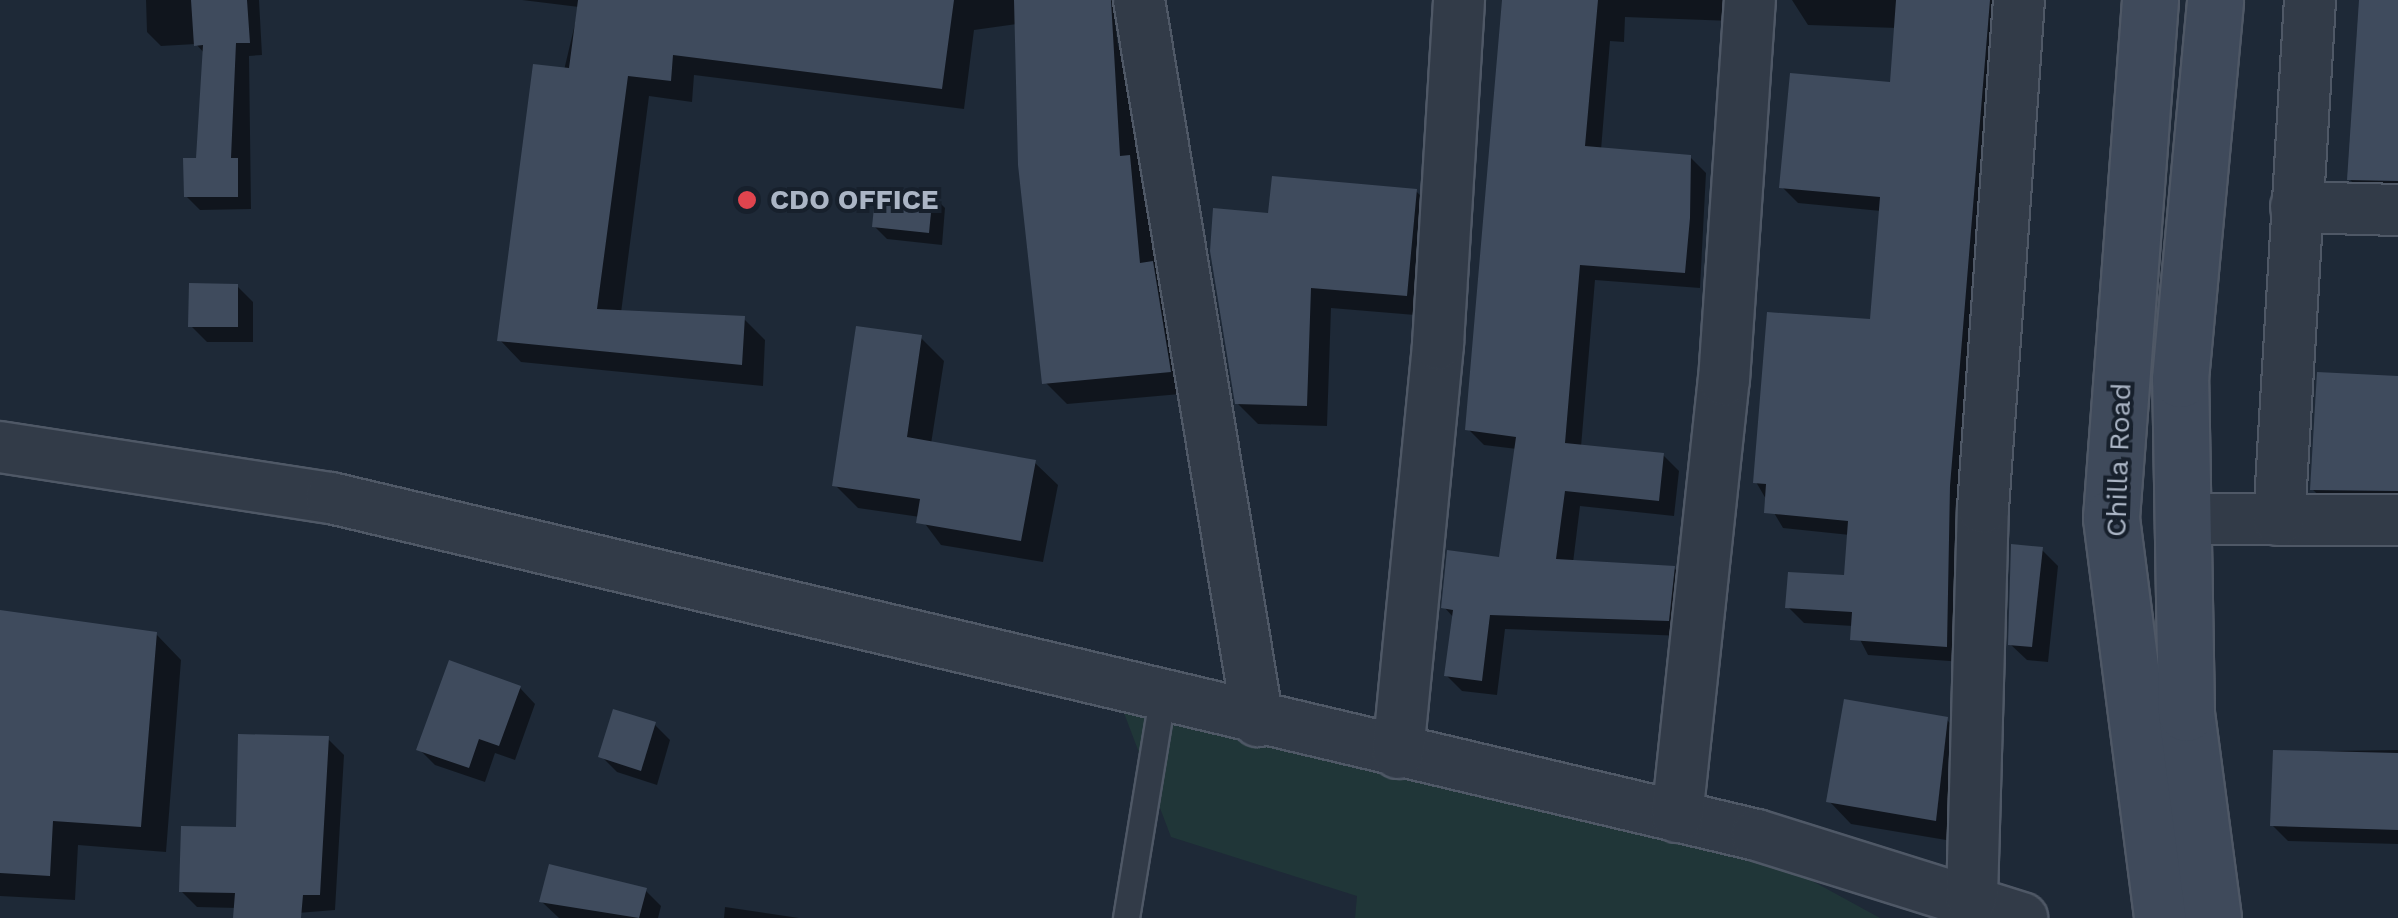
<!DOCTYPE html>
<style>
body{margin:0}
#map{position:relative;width:2398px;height:918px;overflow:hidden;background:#1e2937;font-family:"Work Sans",sans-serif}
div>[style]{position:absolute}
.green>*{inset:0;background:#203638}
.shadow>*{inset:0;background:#0007}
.building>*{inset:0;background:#3f4b5d}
.roads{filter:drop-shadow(2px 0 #4f5866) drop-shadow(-2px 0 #4f5866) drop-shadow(0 2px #4f5866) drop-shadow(0 -2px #4f5866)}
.service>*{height:25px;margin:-12.5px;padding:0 12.5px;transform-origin:12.5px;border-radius:12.5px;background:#323b48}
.minor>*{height:50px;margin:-25px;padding:0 25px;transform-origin:25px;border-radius:25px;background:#323b48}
.secondary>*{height:55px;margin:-27.5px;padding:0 27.5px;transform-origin:27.5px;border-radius:27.5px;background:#3f4a5b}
.dots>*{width:28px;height:28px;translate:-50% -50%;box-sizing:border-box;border:5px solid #17202c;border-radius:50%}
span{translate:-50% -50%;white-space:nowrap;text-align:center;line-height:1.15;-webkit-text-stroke:8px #17202c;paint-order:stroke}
.poi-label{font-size:28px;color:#abb5c5;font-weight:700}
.left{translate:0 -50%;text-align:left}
.street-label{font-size:28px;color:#abb5c5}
</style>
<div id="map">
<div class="green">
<div style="clip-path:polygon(1124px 713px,1792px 847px,1805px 877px,1880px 918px,1355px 918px,1357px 896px,1171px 837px)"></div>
</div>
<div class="shadow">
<div style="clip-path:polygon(146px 0,259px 0,262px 55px,249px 56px,251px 209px,200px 210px,186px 196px,198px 160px,205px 54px,196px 44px,161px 46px,147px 32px)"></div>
<div style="clip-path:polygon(522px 0,1112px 0,1118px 46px,1136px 65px,1141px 169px,1151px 180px,1192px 393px,1067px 404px,1045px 382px,1017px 24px,974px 30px,964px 109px,694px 75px,692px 102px,649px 96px,621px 313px,743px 318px,765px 340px,763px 386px,521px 362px,500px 340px,579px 7px)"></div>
<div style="clip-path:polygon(1505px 0,1733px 0,1732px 21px,1625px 17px,1624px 42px,1610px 41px,1601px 150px,1690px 157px,1706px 173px,1700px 288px,1595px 280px,1581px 447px,1663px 455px,1679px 471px,1674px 516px,1580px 506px,1573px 563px,1674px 568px,1690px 584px,1684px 636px,1505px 629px,1497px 695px,1462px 691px,1446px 675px,1454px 618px,1444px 607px,1501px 559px,1517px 449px,1484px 445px,1468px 429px)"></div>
<div style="clip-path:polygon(1792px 0,2008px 0,1963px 662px,1868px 655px,1853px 626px,1804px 623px,1788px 607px,1846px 578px,1850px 535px,1783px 528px,1756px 482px,1872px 322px,1881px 211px,1798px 203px,1782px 187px,1893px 84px,1897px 28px,1808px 25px)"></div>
<div style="clip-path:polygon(2360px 0,2398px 0,2398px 199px,2368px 197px,2349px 179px)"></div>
<div style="clip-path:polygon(1416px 191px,1436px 212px,1427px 316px,1331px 308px,1327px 426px,1258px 424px,1237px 403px,1271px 216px)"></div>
<div style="clip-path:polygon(932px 195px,945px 208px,942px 245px,887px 239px,874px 226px)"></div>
<div style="clip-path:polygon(237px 286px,253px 302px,253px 342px,207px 342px,191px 326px)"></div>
<div style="clip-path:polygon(921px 338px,944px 361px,931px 444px,1035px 463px,1058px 485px,1043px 562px,941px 545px,920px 517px,858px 508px,835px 485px)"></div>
<div style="clip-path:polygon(2398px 378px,2398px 510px,2331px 507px,2312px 489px)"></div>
<div style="clip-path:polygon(2042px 550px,2058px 566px,2048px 662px,2027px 660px,2010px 644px)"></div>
<div style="clip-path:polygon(0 612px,156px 634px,181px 660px,166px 852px,78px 845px,75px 900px,0 896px)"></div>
<div style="clip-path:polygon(520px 688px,535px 704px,515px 760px,495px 753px,485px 782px,435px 765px,419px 749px)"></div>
<div style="clip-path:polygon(1947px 720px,1970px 743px,1958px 842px,1851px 824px,1829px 801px)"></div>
<div style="clip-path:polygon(654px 724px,670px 740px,657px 785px,617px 772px,601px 756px)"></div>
<div style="clip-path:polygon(328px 739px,344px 755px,335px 910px,236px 918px,237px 908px,197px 907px,181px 891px)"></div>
<div style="clip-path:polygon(2398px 750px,2398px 844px,2288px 841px,2272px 825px,2275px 752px)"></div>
<div style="clip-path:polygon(645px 890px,661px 906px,658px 918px,559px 918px,542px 902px)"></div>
<div style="clip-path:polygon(725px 907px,799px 918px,724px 918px)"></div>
</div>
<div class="building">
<div style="clip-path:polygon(191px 0,247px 0,250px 43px,236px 43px,231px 158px,238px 158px,238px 197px,184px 197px,183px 158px,196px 158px,203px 45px,194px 46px)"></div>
<div style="clip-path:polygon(578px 0,954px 0,942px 89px,673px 55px,671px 81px,628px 76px,597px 309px,745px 316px,742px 365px,497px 341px,533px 64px,569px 68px)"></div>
<div style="clip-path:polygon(1014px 0,1111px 0,1120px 156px,1130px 155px,1140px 263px,1153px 261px,1171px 372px,1042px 384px,1018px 165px)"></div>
<div style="clip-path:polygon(1502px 0,1598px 0,1585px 146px,1691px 155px,1690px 218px,1685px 273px,1580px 265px,1565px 443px,1664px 453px,1659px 501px,1565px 491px,1556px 559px,1675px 566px,1669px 621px,1490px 615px,1482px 681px,1444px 676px,1453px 610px,1441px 608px,1447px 550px,1499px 557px,1516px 437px,1465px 430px)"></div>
<div style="clip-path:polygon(1896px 0,1990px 0,1950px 486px,1947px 647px,1850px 640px,1852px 612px,1785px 608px,1788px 572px,1844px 575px,1848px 521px,1764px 513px,1766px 484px,1753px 483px,1767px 312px,1870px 319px,1880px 197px,1779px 188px,1790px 73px,1890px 82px)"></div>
<div style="clip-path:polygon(2359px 0,2398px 0,2398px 181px,2347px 180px)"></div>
<div style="clip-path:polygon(1272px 176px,1417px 189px,1407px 296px,1311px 288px,1307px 406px,1235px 404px,1210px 251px,1213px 208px,1268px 213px)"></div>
<div style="clip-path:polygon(876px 187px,933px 192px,929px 233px,872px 227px)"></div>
<div style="clip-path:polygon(189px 283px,238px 284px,238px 327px,188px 327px)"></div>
<div style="clip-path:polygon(856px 326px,922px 335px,907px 437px,1036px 460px,1021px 541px,916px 523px,920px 499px,832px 486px)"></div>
<div style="clip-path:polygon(2317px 372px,2398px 376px,2398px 491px,2310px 490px)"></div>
<div style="clip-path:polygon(2011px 544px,2043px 547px,2032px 647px,2008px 645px)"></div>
<div style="clip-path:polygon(0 610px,157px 632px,141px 827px,53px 821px,50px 876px,0 873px)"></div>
<div style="clip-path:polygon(449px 660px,521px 686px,499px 746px,479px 739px,469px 768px,416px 750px)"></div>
<div style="clip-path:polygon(1844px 699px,1948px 717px,1936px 821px,1826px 802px)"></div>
<div style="clip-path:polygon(613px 709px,656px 722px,641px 771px,598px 757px)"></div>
<div style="clip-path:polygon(238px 734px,329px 736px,320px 895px,303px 895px,301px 918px,233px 918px,235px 893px,179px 892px,181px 826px,236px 827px)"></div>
<div style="clip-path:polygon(2273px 750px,2398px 753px,2398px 830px,2270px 826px)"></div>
<div style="clip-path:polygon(549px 864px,647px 888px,639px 918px,539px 902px)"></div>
</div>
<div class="roads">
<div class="service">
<div style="left:1126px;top:918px;width:222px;rotate:-80.7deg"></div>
</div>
<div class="minor">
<div style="left:1139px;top:0;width:731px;rotate:80.63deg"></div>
<div style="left:2296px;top:207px;width:102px;rotate:1.7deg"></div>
<div style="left:0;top:447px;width:335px;rotate:8.8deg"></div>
<div style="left:331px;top:498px;width:1465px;rotate:13.3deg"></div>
<div style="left:1757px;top:835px;width:278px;rotate:17.4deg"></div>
<div style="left:2181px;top:519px;width:217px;rotate:0.3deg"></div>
<div style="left:2279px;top:520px;width:521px;rotate:-86.59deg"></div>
<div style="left:1398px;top:753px;width:411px;rotate:-84.4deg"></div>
<div style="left:1438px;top:344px;width:345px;rotate:-86.5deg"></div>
<div style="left:1677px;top:817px;width:440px;rotate:-83.9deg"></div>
<div style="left:1724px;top:380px;width:381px;rotate:-86.1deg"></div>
<div style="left:1972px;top:898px;width:390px;rotate:-88.4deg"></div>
<div style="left:1983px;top:508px;width:509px;rotate:-85.95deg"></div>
</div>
<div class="secondary">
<div style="left:2150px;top:0;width:519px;rotate:94.31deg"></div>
<div style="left:2111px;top:518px;width:403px;rotate:82.7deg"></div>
<div style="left:2213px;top:918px;width:207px;rotate:-97.5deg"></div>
<div style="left:2186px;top:713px;width:334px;rotate:-91deg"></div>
<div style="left:2180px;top:379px;width:381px;rotate:-84.7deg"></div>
</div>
</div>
<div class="dots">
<div style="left:747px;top:200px;background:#e0444e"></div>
</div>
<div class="poi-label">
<span class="left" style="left:770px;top:200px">CDO OFFICE</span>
</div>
<div class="street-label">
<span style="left:2119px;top:460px;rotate:-88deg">Chilla Road</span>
</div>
</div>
